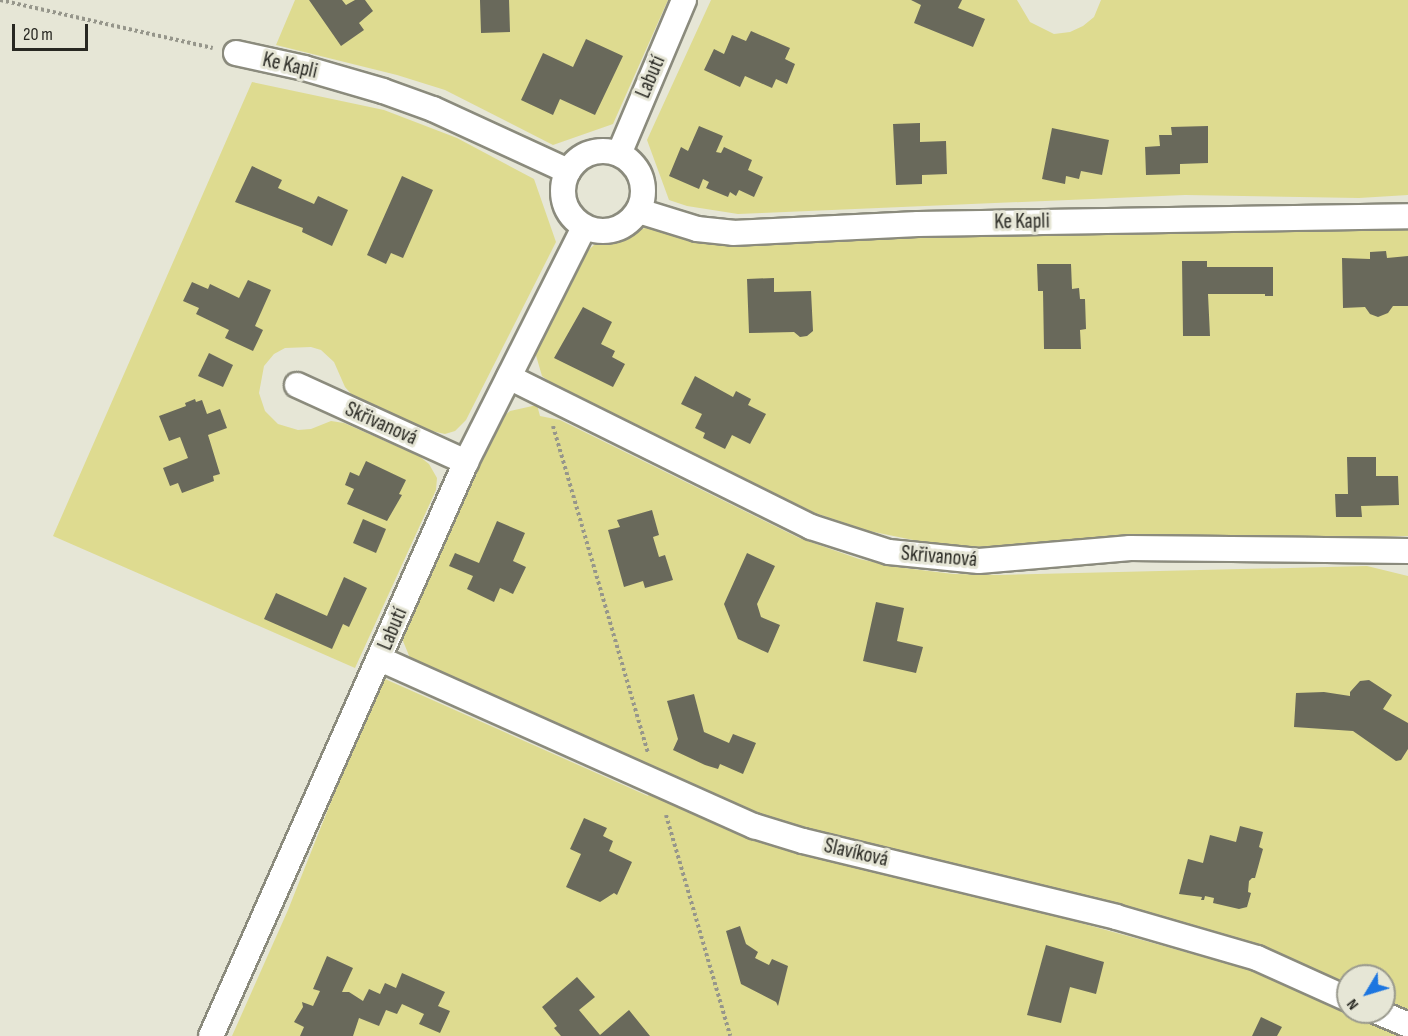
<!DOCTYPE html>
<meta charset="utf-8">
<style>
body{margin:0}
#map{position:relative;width:1408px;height:1036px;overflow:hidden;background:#e6e6d6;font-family:"Sofia Sans Condensed",sans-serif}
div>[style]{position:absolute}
.green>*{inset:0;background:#dedb90}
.building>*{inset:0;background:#69695b}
.path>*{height:4px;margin-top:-2px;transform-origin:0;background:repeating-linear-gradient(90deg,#96968b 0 3px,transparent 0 6px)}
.roads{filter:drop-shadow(2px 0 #8b8b7d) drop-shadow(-2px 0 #8b8b7d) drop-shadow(0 2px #8b8b7d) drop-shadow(0 -2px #8b8b7d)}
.street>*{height:24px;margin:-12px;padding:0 12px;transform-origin:12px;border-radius:12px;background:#fff}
.street>.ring{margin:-12px;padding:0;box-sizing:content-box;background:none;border:24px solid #fff;border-radius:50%}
span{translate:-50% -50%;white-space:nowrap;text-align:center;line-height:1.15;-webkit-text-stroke:6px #e6e6d6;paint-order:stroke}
.street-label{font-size:21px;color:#282822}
.north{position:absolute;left:1336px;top:964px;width:60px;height:60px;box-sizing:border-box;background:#e6e6d6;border:2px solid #9a9a8e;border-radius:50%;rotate:232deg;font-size:16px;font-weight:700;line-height:24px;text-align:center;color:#282822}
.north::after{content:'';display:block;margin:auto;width:21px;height:27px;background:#1d76e0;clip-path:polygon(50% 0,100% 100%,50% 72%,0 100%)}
.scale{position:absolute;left:12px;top:24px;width:76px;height:27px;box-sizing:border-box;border:3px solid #282822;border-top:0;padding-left:8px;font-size:18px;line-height:21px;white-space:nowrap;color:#282822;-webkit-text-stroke:4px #e6e6d6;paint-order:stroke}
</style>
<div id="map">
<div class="green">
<div style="clip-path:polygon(295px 0,668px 0,613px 124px,553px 145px,445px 90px,397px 75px,276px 45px)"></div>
<div style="clip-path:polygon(711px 0,1017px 0,1030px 22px,1054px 34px,1070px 32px,1083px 26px,1094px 17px,1101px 0,1408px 0,1408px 195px,1359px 198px,1185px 195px,762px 213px,738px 214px,687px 206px,669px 200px,647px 140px)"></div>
<div style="clip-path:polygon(252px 82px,384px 110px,457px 138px,534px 179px,556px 242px,466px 420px,455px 431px,445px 434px,432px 431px,353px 396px,345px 387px,334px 362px,321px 350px,311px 347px,285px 348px,274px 354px,264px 366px,259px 393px,265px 411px,278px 424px,298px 430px,311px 429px,331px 421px,344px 423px,419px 456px,429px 464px,437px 478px,436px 490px,355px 668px,53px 536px)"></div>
<div style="clip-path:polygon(648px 227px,683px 237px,737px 245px,1094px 231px,1408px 227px,1408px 536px,977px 547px,923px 542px,869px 531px,815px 513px,554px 385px,542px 376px,535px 352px,538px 342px,581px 257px,594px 245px)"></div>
<div style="clip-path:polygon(537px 405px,540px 416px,560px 420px,799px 538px,859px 559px,897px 567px,953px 574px,1000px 575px,1367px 566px,1408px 576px,1408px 1013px,1384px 1001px,1384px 976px,1348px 976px,1348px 985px,1279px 953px,1217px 932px,785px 824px,758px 815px,412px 663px,403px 641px,404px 629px,499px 420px,510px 411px)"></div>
<div style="clip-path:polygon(385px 679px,648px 796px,649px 793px,669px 801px,673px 805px,730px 831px,772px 846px,1041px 912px,1261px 973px,1400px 1036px,232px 1036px,288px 910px,377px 686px)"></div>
</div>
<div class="building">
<div style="clip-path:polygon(309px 0,342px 0,346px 5px,355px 0,365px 0,373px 11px,359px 23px,364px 30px,341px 46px)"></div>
<div style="clip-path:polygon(480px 0,509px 0,510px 32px,481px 33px)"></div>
<div style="clip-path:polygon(911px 0,962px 0,958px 8px,985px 19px,973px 47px,914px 23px,921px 5px)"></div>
<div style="clip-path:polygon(751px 31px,790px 48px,785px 59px,795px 64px,787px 84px,776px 79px,772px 88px,745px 76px,740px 87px,704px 70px,714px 49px,724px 54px,732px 35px,746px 41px)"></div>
<div style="clip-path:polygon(586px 39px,623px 56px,595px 115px,560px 99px,553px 115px,521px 100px,543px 53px,573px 67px)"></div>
<div style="clip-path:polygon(920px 123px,920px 142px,946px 141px,947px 174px,922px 175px,922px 184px,896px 185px,893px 124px)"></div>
<div style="clip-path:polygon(699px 126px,723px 136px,716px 152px,721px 153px,724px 147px,752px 160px,748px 170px,763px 177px,754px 197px,739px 190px,736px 196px,730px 192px,728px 197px,706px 188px,709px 182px,703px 179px,699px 189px,669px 176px,681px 147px,688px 151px)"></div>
<div style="clip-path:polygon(1208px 126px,1208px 163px,1180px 164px,1180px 174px,1146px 175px,1145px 147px,1160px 146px,1159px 135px,1172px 135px,1171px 127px)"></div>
<div style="clip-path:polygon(1052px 128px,1109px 140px,1102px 175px,1081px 171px,1079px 179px,1066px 176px,1065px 184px,1042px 179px)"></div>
<div style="clip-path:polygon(252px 166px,282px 180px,278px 188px,314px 204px,318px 196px,348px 210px,332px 246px,302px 232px,303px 228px,235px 202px)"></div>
<div style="clip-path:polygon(402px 176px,433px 190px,403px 258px,391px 253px,386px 264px,367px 255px)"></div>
<div style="clip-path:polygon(1386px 251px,1387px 258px,1408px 256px,1408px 306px,1393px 306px,1388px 313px,1378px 317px,1370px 314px,1365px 307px,1343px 308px,1342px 258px,1370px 259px,1370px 252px)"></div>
<div style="clip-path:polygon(1182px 261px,1207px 261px,1207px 267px,1273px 267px,1273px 296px,1265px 296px,1265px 294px,1208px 294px,1210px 336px,1183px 336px)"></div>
<div style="clip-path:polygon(1037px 264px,1071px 264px,1072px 289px,1079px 288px,1080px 299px,1085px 299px,1086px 329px,1080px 330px,1081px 349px,1044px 349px,1043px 291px,1038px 291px)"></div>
<div style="clip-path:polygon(774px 278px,774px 292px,811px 291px,813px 331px,807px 336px,800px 337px,794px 332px,749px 333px,747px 279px)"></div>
<div style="clip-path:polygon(248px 280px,271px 290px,255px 326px,263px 330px,253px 351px,225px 338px,229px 330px,196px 314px,199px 308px,183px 301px,192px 282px,208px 289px,210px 284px,239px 298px)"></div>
<div style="clip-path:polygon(583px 307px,612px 322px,601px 344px,615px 351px,612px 357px,625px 364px,613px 387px,554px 358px)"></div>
<div style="clip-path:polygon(209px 353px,233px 365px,223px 387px,198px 376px)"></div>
<div style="clip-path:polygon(695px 376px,733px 397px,736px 391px,751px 399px,748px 405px,766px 414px,750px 444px,732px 435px,725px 449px,703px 438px,705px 433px,695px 428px,702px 414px,681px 404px)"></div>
<div style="clip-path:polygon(195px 399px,196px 402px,202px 400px,207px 414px,220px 409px,227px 428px,208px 435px,220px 474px,213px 476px,214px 481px,182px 493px,178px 483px,170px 486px,163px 468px,188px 458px,180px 437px,169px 441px,159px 416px,186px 406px,185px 403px)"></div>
<div style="clip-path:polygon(1347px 457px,1376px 457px,1376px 476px,1398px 476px,1399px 505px,1361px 506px,1362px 517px,1336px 517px,1335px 494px,1348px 494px)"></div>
<div style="clip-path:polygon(366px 461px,406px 480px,399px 494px,402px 495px,387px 521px,347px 504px,354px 489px,345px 485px,350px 472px,359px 476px)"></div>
<div style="clip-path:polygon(652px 510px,659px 535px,653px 537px,659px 557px,665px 555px,673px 580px,645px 588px,643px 581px,624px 587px,608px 530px,620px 527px,617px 520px)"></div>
<div style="clip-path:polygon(363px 519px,386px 529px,376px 553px,353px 543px)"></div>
<div style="clip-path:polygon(497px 521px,525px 533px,513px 561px,526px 567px,513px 594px,500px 588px,494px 602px,467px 589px,473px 576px,449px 566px,455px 553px,479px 563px)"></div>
<div style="clip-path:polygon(747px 553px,775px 566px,757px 604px,761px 617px,780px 625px,768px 653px,738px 639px,724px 604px)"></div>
<div style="clip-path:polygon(344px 577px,367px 588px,349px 627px,343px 624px,332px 649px,264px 619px,276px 593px,327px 616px)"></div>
<div style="clip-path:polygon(876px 602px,904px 608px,897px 641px,923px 647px,916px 673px,863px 661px)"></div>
<div style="clip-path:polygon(1369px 680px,1392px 695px,1383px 709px,1408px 723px,1408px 749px,1401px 760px,1396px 761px,1353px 731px,1294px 727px,1296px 693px,1324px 692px,1350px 696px,1350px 692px,1360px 681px)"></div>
<div style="clip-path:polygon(694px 694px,704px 732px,729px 743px,733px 734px,756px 743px,743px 774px,720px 764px,718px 769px,705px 765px,673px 750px,678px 739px,667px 701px)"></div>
<div style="clip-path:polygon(584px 818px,607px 828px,603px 836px,613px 841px,609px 851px,632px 862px,617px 895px,614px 893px,600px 902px,566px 887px,581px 854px,570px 849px)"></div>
<div style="clip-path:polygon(1240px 826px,1263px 832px,1259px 847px,1263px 849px,1255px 878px,1252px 878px,1249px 881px,1248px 892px,1251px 893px,1247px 907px,1239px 909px,1213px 903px,1214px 898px,1205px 896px,1204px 900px,1201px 900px,1202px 897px,1179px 894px,1188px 859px,1203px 863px,1210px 835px,1236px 842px)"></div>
<div style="clip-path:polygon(740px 926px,746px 944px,758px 952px,755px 958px,769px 965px,772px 959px,788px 966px,778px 1006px,776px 1002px,741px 984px,726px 931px)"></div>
<div style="clip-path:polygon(1046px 945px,1104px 962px,1096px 994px,1070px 987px,1061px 1023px,1027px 1015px)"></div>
<div style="clip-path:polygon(327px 956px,353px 968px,342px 992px,349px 992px,363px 1001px,369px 989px,380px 994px,385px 983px,396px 988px,402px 973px,445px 992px,438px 1006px,450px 1011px,440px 1033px,419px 1024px,424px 1014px,402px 1004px,397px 1014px,386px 1010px,379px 1026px,359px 1018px,353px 1036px,300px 1036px,304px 1027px,294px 1022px,303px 1007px,302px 1002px,313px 1006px,320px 991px,313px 989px)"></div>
<div style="clip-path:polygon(577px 977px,595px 997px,579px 1010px,600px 1035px,629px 1010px,650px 1036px,561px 1036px,554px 1028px,557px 1026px,542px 1007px)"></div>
<div style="clip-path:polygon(1261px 1017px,1282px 1027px,1277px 1036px,1252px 1036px)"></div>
</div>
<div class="path">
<div style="left:0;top:0;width:218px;rotate:12.7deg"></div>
<div style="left:553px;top:426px;width:341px;rotate:73.8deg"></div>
<div style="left:666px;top:815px;width:230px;rotate:73.8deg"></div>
</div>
<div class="roads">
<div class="street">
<div style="left:236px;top:53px;width:70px;rotate:12.4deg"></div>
<div style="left:304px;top:68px;width:82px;rotate:16.2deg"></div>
<div style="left:383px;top:91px;width:53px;rotate:19.8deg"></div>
<div style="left:433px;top:109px;width:149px;rotate:24.7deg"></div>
<div class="ring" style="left:563px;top:151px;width:56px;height:56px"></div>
<div style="left:619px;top:154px;width:167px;rotate:-67.1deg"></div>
<div style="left:639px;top:211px;width:61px;rotate:17.2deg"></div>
<div style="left:697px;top:229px;width:36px;rotate:6deg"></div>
<div style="left:733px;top:233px;width:185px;rotate:-2.8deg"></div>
<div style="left:918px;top:224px;width:490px;rotate:-0.9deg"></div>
<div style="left:509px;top:377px;width:337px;rotate:26.4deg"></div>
<div style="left:811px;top:527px;width:82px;rotate:17.8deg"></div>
<div style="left:889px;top:552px;width:90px;rotate:5.7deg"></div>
<div style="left:979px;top:561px;width:152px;rotate:-4.9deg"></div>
<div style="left:1130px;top:548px;width:278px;rotate:0.6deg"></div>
<div style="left:297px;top:385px;width:186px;rotate:24.5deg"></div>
<div style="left:380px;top:659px;width:410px;rotate:24.1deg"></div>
<div style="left:754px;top:826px;width:51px;rotate:17deg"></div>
<div style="left:803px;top:841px;width:322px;rotate:13.6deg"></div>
<div style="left:1116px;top:917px;width:147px;rotate:16.2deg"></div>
<div style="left:1257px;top:958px;width:100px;rotate:24.3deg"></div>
<div style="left:1378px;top:1012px;width:33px;rotate:23deg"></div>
<div style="left:211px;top:1036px;width:628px;rotate:-66.05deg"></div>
<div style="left:466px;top:462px;width:263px;rotate:-63.3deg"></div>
</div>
</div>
<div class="street-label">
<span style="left:290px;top:66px;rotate:13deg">Ke Kapli</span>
<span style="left:651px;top:77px;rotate:-67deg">Labutí</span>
<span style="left:1022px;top:222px;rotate:-1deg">Ke Kapli</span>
<span style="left:381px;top:424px;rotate:24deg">Skřivanová</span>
<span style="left:939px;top:557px;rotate:5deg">Skřivanová</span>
<span style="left:393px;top:629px;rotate:-67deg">Labutí</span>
<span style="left:856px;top:853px;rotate:13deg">Slavíková</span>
</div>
<div class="north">N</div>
<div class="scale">20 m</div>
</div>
